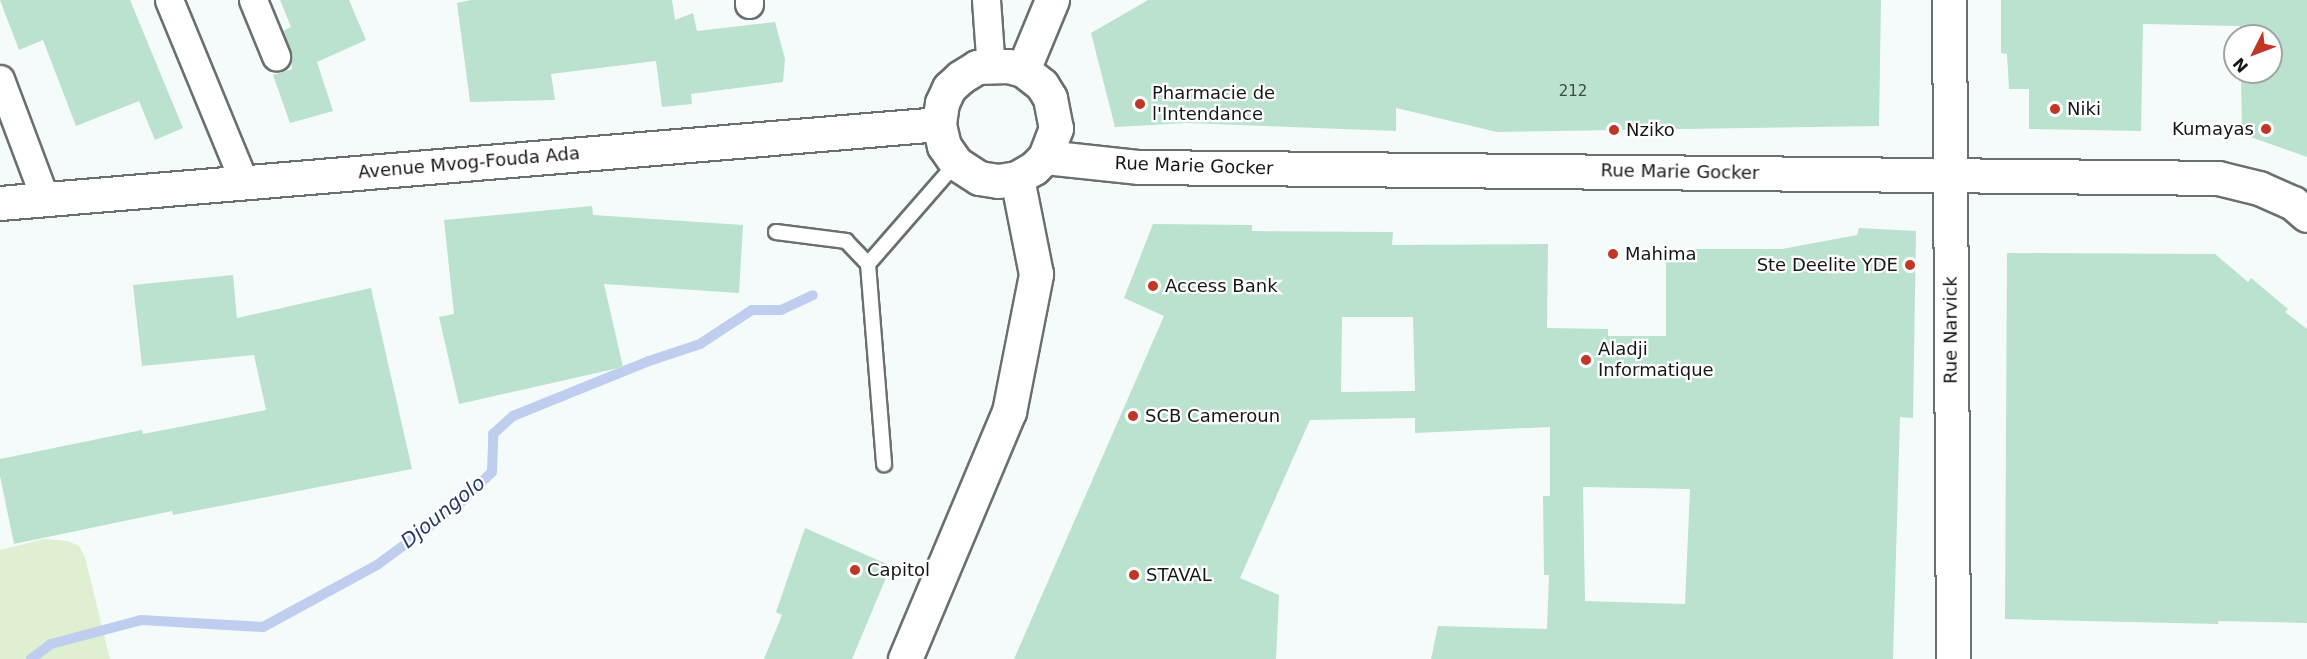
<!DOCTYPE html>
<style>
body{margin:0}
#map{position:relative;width:2307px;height:659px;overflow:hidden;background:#f5fbfb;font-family:"DejaVu Sans",sans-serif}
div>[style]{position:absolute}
.green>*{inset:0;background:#dfefd2}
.stream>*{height:10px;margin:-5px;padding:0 5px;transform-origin:5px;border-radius:5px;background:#bfceef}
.building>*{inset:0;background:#bae2cf}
.roads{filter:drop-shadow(2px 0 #6a6f6f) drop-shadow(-2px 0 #6a6f6f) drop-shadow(0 2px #6a6f6f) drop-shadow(0 -2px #6a6f6f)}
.service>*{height:14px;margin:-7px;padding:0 7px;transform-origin:7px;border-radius:7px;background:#fff}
.minor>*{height:27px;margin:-13.5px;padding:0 13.5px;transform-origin:13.5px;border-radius:13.5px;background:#fff}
.tertiary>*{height:33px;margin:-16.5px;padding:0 16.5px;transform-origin:16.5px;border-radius:16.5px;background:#fff}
.secondary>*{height:33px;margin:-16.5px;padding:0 16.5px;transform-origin:16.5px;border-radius:16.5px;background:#fff}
.dots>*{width:16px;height:16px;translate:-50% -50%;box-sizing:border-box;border:3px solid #fff;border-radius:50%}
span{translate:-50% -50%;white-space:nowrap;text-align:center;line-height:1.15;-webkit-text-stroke:4.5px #fff;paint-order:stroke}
.number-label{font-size:15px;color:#3f4a46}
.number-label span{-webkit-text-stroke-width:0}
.poi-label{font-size:18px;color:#161818}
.left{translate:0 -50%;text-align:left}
.right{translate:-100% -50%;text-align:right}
.street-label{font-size:18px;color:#161818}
.water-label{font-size:20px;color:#293b67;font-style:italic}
.north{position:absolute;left:2223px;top:24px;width:60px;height:60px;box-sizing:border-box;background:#fff;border:2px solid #a2a3a3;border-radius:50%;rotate:228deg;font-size:16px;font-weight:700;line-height:24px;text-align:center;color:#161818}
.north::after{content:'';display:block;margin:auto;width:21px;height:27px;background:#c23625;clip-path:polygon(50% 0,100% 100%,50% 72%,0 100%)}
</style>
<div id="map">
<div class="green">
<div style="clip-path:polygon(44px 539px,68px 541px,79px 546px,85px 557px,110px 659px,0 659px,0 550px)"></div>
</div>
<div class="stream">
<div style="left:31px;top:659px;width:25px;rotate:-37deg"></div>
<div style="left:51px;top:644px;width:93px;rotate:-14.9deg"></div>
<div style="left:141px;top:620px;width:122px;rotate:3.3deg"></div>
<div style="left:263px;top:627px;width:130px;rotate:-28.5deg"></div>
<div style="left:377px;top:565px;width:98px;rotate:-36.3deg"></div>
<div style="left:456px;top:507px;width:50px;rotate:-44.2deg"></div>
<div style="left:492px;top:472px;width:38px;rotate:-88deg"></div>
<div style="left:493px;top:434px;width:27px;rotate:-42deg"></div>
<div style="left:513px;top:416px;width:147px;rotate:-22deg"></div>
<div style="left:649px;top:361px;width:54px;rotate:-18.4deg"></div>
<div style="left:700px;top:344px;width:62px;rotate:-33.2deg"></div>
<div style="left:752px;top:310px;width:29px"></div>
<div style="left:781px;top:310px;width:35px;rotate:-25deg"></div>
</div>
<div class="building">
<div style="clip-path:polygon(0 0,130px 0,183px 128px,155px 140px,139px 101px,76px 126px,43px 40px,19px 50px)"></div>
<div style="clip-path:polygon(280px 0,349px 0,366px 40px,317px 62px,333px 111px,290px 123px,273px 75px,292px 69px,291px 51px,283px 31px,291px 27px)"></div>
<div style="clip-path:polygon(471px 0,672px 0,675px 20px,693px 13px,697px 31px,775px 22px,785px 59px,783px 82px,691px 94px,692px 104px,662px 107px,656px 61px,551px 74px,555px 100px,470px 102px,457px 3px)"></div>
<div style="clip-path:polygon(1148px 0,1881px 0,1879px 126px,1497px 132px,1396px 108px,1396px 131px,1187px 123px,1115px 127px,1091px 33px)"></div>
<div style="clip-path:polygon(2001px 0,2307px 0,2307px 157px,2242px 134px,2241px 72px,2271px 72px,2271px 36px,2240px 36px,2240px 26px,2143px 24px,2141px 131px,2029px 129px,2029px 89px,2009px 89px,2007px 54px,2001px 53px)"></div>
<div style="clip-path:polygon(592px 206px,593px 215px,743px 225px,739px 293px,604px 284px,623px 367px,459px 404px,439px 317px,454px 314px,444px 220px)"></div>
<div style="clip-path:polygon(evenodd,1153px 224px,1252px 225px,1252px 231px,1393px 232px,1392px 245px,1548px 244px,1547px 328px,1608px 329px,1608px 336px,1666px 336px,1666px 249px,1782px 249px,1857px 235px,1859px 228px,1916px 231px,1913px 418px,1900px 417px,1893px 659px,1431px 659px,1438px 626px,1547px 629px,1549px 575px,1544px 575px,1543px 496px,1550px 496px,1550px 427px,1415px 433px,1415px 418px,1310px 420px,1240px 578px,1279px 595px,1276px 659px,1014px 659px,1164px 316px,1124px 298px,1153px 224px,1342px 317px,1413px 317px,1415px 391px,1341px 392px,1342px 317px,1153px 224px,1583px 487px,1690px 489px,1685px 604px,1585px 601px,1583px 487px)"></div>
<div style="clip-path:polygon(2007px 253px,2215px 254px,2248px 282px,2251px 278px,2288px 309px,2285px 312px,2307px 329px,2307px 623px,2218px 621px,2218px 624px,2005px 619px)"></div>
<div style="clip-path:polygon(233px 275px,237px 318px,371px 288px,412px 469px,173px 515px,172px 511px,14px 544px,0 476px,0 459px,142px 430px,143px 434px,266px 410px,254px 355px,142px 366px,133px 285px)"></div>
<div style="clip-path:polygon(805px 528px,891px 566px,852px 659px,764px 659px,782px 615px,776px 612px)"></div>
</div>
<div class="roads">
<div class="service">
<div style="left:776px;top:232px;width:71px;rotate:7.3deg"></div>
<div style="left:846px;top:241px;width:32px;rotate:46deg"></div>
<div style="left:868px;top:264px;width:201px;rotate:85.4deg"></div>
<div style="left:868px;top:264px;width:134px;rotate:-48.9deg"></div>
</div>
<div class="minor">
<div style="left:169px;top:0;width:197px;rotate:67.6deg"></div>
<div style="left:253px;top:0;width:61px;rotate:67.7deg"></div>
<div style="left:986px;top:0;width:69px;rotate:85.9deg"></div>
<div style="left:749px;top:4px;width:4px;rotate:-90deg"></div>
<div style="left:0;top:79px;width:128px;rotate:69.4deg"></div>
</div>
<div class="tertiary">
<div style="left:1949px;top:0;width:659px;rotate:89.65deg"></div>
<div style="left:1045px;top:157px;width:95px;rotate:6.1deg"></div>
<div style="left:1139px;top:167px;width:1079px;rotate:0.58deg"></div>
<div style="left:2218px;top:178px;width:42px;rotate:13.7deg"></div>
<div style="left:2259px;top:188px;width:37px;rotate:24deg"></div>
<div style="left:2293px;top:203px;width:18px;rotate:41deg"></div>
</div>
<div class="secondary">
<div style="left:1008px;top:66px;width:16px;rotate:15deg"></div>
<div style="left:1023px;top:70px;width:24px;rotate:38deg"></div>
<div style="left:1042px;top:85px;width:15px;rotate:58deg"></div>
<div style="left:1050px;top:98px;width:31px;rotate:79deg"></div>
<div style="left:1056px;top:128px;width:31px;rotate:111deg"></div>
<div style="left:1045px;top:157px;width:16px;rotate:135deg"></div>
<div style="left:1034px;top:168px;width:20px;rotate:150deg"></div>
<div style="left:1017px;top:178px;width:19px;rotate:171deg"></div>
<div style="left:998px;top:181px;width:19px;rotate:-171deg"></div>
<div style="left:979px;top:178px;width:27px;rotate:-147deg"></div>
<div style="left:956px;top:163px;width:21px;rotate:-125deg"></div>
<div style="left:944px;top:146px;width:23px;rotate:-103deg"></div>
<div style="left:939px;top:124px;width:21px;rotate:-82deg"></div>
<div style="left:942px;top:103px;width:17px;rotate:-65deg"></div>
<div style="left:949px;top:88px;width:16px;rotate:-43deg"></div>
<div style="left:961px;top:77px;width:19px;rotate:-32deg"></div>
<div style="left:977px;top:67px;width:31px;rotate:-2deg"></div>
<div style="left:1023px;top:70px;width:76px;rotate:-67.5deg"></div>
<div style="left:0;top:203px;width:942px;rotate:-4.81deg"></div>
<div style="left:905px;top:659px;width:268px;rotate:-67.2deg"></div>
<div style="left:1009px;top:412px;width:141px;rotate:-78.9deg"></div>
<div style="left:1036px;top:274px;width:98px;rotate:-101.2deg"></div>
</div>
</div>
<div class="dots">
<div style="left:1140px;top:104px;background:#c23625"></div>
<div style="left:2055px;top:109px;background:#c23625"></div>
<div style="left:2266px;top:129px;background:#c23625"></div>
<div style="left:1614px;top:130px;background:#c23625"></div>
<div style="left:1613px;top:254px;background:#c23625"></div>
<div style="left:1910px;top:265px;background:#c23625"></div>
<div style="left:1153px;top:286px;background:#c23625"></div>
<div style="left:1586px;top:360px;background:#c23625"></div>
<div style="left:1133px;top:416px;background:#c23625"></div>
<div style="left:855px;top:570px;background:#c23625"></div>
<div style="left:1134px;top:575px;background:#c23625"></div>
</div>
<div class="number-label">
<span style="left:1573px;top:92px">212</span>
</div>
<div class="poi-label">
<span class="left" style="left:1152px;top:104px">Pharmacie de<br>l'Intendance</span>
<span class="left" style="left:2067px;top:109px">Niki</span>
<span class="right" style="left:2254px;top:129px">Kumayas</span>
<span class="left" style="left:1626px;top:130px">Nziko</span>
<span class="left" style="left:1625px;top:254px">Mahima</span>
<span class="right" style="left:1898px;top:265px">Ste Deelite YDE</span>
<span class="left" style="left:1165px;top:286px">Access Bank</span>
<span class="left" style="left:1598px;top:360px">Aladji<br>Informatique</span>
<span class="left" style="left:1145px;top:416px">SCB Cameroun</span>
<span class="left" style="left:867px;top:570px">Capitol</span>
<span class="left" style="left:1146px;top:575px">STAVAL</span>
</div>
<div class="street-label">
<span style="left:469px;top:163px;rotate:-5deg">Avenue Mvog-Fouda Ada</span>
<span style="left:1194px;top:166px;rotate:2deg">Rue Marie Gocker</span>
<span style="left:1680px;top:172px;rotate:1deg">Rue Marie Gocker</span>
<span style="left:1951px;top:330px;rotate:-90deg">Rue Narvick</span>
</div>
<div class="water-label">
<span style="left:443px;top:512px;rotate:-39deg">Djoungolo</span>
</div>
<div class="north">N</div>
</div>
